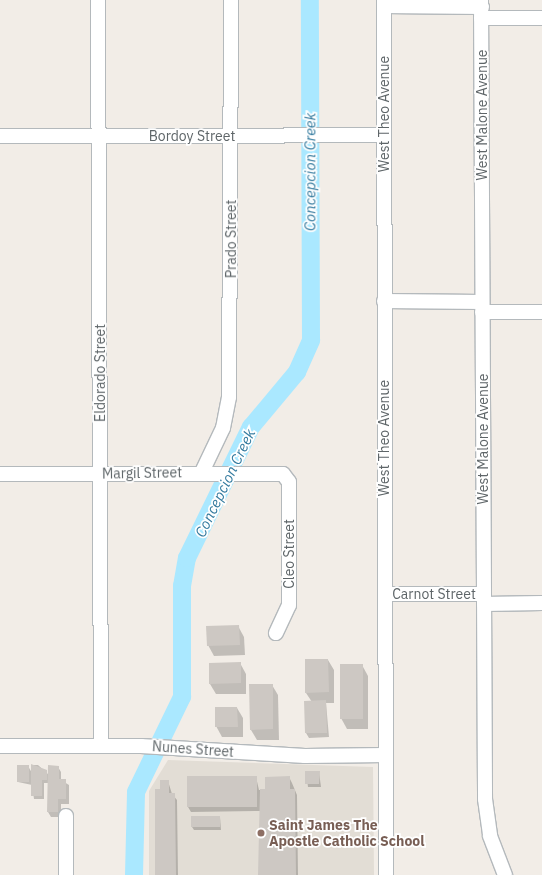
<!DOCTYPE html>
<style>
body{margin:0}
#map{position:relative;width:542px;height:875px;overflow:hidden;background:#f2ede7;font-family:"IBM Plex Sans",sans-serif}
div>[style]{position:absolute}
.education>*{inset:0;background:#e2ddd5}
.shadow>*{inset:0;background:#0003}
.river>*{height:18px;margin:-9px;padding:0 9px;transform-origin:9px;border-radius:9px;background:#aae8ff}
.building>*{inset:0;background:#cdc8c3}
.roads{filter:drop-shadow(1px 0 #b4b9bc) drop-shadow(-1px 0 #b4b9bc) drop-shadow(0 1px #b4b9bc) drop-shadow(0 -1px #b4b9bc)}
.minor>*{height:14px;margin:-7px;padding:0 7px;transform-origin:7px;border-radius:7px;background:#fff}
.dots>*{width:11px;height:11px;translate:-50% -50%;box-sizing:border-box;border:2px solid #fff;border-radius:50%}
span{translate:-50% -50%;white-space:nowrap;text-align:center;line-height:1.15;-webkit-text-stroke:3.5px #fff;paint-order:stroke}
.street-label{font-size:14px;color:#5e6568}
.education-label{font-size:14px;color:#785e54;font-weight:700}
.left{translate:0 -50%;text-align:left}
.water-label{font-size:15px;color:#347b9f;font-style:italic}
</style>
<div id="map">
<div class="education">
<div style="clip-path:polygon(168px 760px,373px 767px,374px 875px,149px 875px,149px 791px)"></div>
</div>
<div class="shadow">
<div style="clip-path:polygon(238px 626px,244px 637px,245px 655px,214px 656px,208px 645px)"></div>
<div style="clip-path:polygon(328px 660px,334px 670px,334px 703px,326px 703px,329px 737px,309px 738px,306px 733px,312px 702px,306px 693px)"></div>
<div style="clip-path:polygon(240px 663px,246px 674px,246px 694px,216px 694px,210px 684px)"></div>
<div style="clip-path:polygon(362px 665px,368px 676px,368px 729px,347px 729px,341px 718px)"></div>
<div style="clip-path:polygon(272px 685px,278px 695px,279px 740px,257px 740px,251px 730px)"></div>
<div style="clip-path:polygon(237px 708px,243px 718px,243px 737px,222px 737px,216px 726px)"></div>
<div style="clip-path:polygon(32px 765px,38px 765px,49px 775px,58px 767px,61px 772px,61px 780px,69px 785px,69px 804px,61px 804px,61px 817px,51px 817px,48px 812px,49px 783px,44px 783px,44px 799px,34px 799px,32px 785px,18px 782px,18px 766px,28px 766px,32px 773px)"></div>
<div style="clip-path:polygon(306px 772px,319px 772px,321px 787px,308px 787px)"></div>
<div style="clip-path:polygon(256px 777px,259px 790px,266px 790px,289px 777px,292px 783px,297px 795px,298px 875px,260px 875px,261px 811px,191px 812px,188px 807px)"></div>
<div style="clip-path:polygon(168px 781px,172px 794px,177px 800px,178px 875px,156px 875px,161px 790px)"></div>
<div style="clip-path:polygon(220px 817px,221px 830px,194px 830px,192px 827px)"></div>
</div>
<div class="river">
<div style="left:134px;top:875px;width:83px;rotate:-88.6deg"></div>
<div style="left:136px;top:792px;width:106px;rotate:-64.2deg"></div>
<div style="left:182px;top:697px;width:111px;rotate:-90deg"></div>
<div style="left:182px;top:586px;width:28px;rotate:-80deg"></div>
<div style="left:187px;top:558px;width:146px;rotate:-64deg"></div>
<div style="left:251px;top:427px;width:72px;rotate:-50.1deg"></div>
<div style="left:297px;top:372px;width:35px;rotate:-66deg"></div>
<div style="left:311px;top:340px;width:340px;rotate:-90.2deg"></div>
</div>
<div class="building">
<div style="clip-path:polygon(239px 625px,240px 645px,207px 646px,206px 626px)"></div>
<div style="clip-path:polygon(305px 659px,328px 659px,329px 692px,305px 693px)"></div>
<div style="clip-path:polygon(241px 662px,241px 683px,209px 684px,209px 663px)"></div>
<div style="clip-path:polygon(340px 664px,363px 664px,363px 719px,340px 719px)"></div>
<div style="clip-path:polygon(249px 684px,273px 684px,273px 729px,250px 730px)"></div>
<div style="clip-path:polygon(326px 700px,327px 733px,305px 733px,304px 701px)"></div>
<div style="clip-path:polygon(215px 707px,237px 707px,238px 727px,215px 727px)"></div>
<div style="clip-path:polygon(31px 764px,47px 770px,47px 780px,42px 780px,42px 796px,31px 796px)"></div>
<div style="clip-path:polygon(17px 765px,29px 765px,29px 782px,17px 782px)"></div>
<div style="clip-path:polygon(48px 765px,59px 766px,59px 779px,66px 779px,66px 799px,58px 799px,58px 812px,47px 812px)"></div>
<div style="clip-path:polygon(305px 771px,320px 771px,319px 784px,305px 784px)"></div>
<div style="clip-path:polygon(187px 776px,257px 776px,257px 807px,187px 807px)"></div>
<div style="clip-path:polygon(290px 776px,290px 789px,295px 789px,296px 875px,258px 875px,260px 789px,265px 789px,265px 777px)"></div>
<div style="clip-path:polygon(160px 780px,169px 780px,169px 793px,175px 793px,176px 875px,155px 875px,155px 789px,160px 789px)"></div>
<div style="clip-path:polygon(191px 816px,220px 816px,220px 827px,191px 827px)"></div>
</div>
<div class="roads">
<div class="minor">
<div style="left:98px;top:0;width:746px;rotate:89.77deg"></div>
<div style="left:384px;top:0;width:875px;rotate:89.87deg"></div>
<div style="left:481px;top:0;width:799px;rotate:89.71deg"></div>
<div style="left:485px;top:799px;width:37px;rotate:82deg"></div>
<div style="left:490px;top:836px;width:42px;rotate:69deg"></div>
<div style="left:384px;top:6px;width:98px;rotate:0.6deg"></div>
<div style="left:481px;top:18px;width:61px"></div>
<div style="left:0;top:136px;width:384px;rotate:-0.1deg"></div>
<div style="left:384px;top:301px;width:98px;rotate:0.6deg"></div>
<div style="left:482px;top:312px;width:60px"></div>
<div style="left:202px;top:472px;width:49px;rotate:-64.5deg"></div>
<div style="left:223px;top:428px;width:32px;rotate:-79deg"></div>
<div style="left:229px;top:397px;width:397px;rotate:-89.7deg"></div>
<div style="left:0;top:474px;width:283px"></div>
<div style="left:283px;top:474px;width:10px;rotate:53deg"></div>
<div style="left:289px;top:482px;width:123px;rotate:90deg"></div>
<div style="left:289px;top:605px;width:31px;rotate:115deg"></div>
<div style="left:385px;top:594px;width:99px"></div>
<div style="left:484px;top:604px;width:58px;rotate:-1deg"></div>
<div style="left:0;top:746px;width:141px"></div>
<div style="left:141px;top:746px;width:164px;rotate:3.5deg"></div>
<div style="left:305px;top:756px;width:80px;rotate:-0.7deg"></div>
<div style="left:66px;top:816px;width:59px;rotate:90deg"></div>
</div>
</div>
<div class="dots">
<div style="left:261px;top:833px;background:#8d6e63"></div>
</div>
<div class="street-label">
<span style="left:384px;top:114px;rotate:-90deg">West Theo Avenue</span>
<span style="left:482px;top:115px;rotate:-90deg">West Malone Avenue</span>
<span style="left:192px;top:136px">Bordoy Street</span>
<span style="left:231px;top:239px;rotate:-90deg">Prado Street</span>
<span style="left:100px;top:373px;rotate:-90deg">Eldorado Street</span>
<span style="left:384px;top:438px;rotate:-90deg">West Theo Avenue</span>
<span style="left:483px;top:439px;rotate:-90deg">West Malone Avenue</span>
<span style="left:142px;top:473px;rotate:-1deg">Margil Street</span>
<span style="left:289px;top:554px;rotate:-90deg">Cleo Street</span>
<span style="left:434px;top:594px">Carnot Street</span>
<span style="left:193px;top:749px;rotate:4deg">Nunes Street</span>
</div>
<div class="education-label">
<span class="left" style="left:269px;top:833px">Saint James The<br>Apostle Catholic School</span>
</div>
<div class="water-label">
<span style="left:310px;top:172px;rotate:-90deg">Concepcion Creek</span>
<span style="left:225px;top:483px;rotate:-64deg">Concepcion Creek</span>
</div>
</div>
